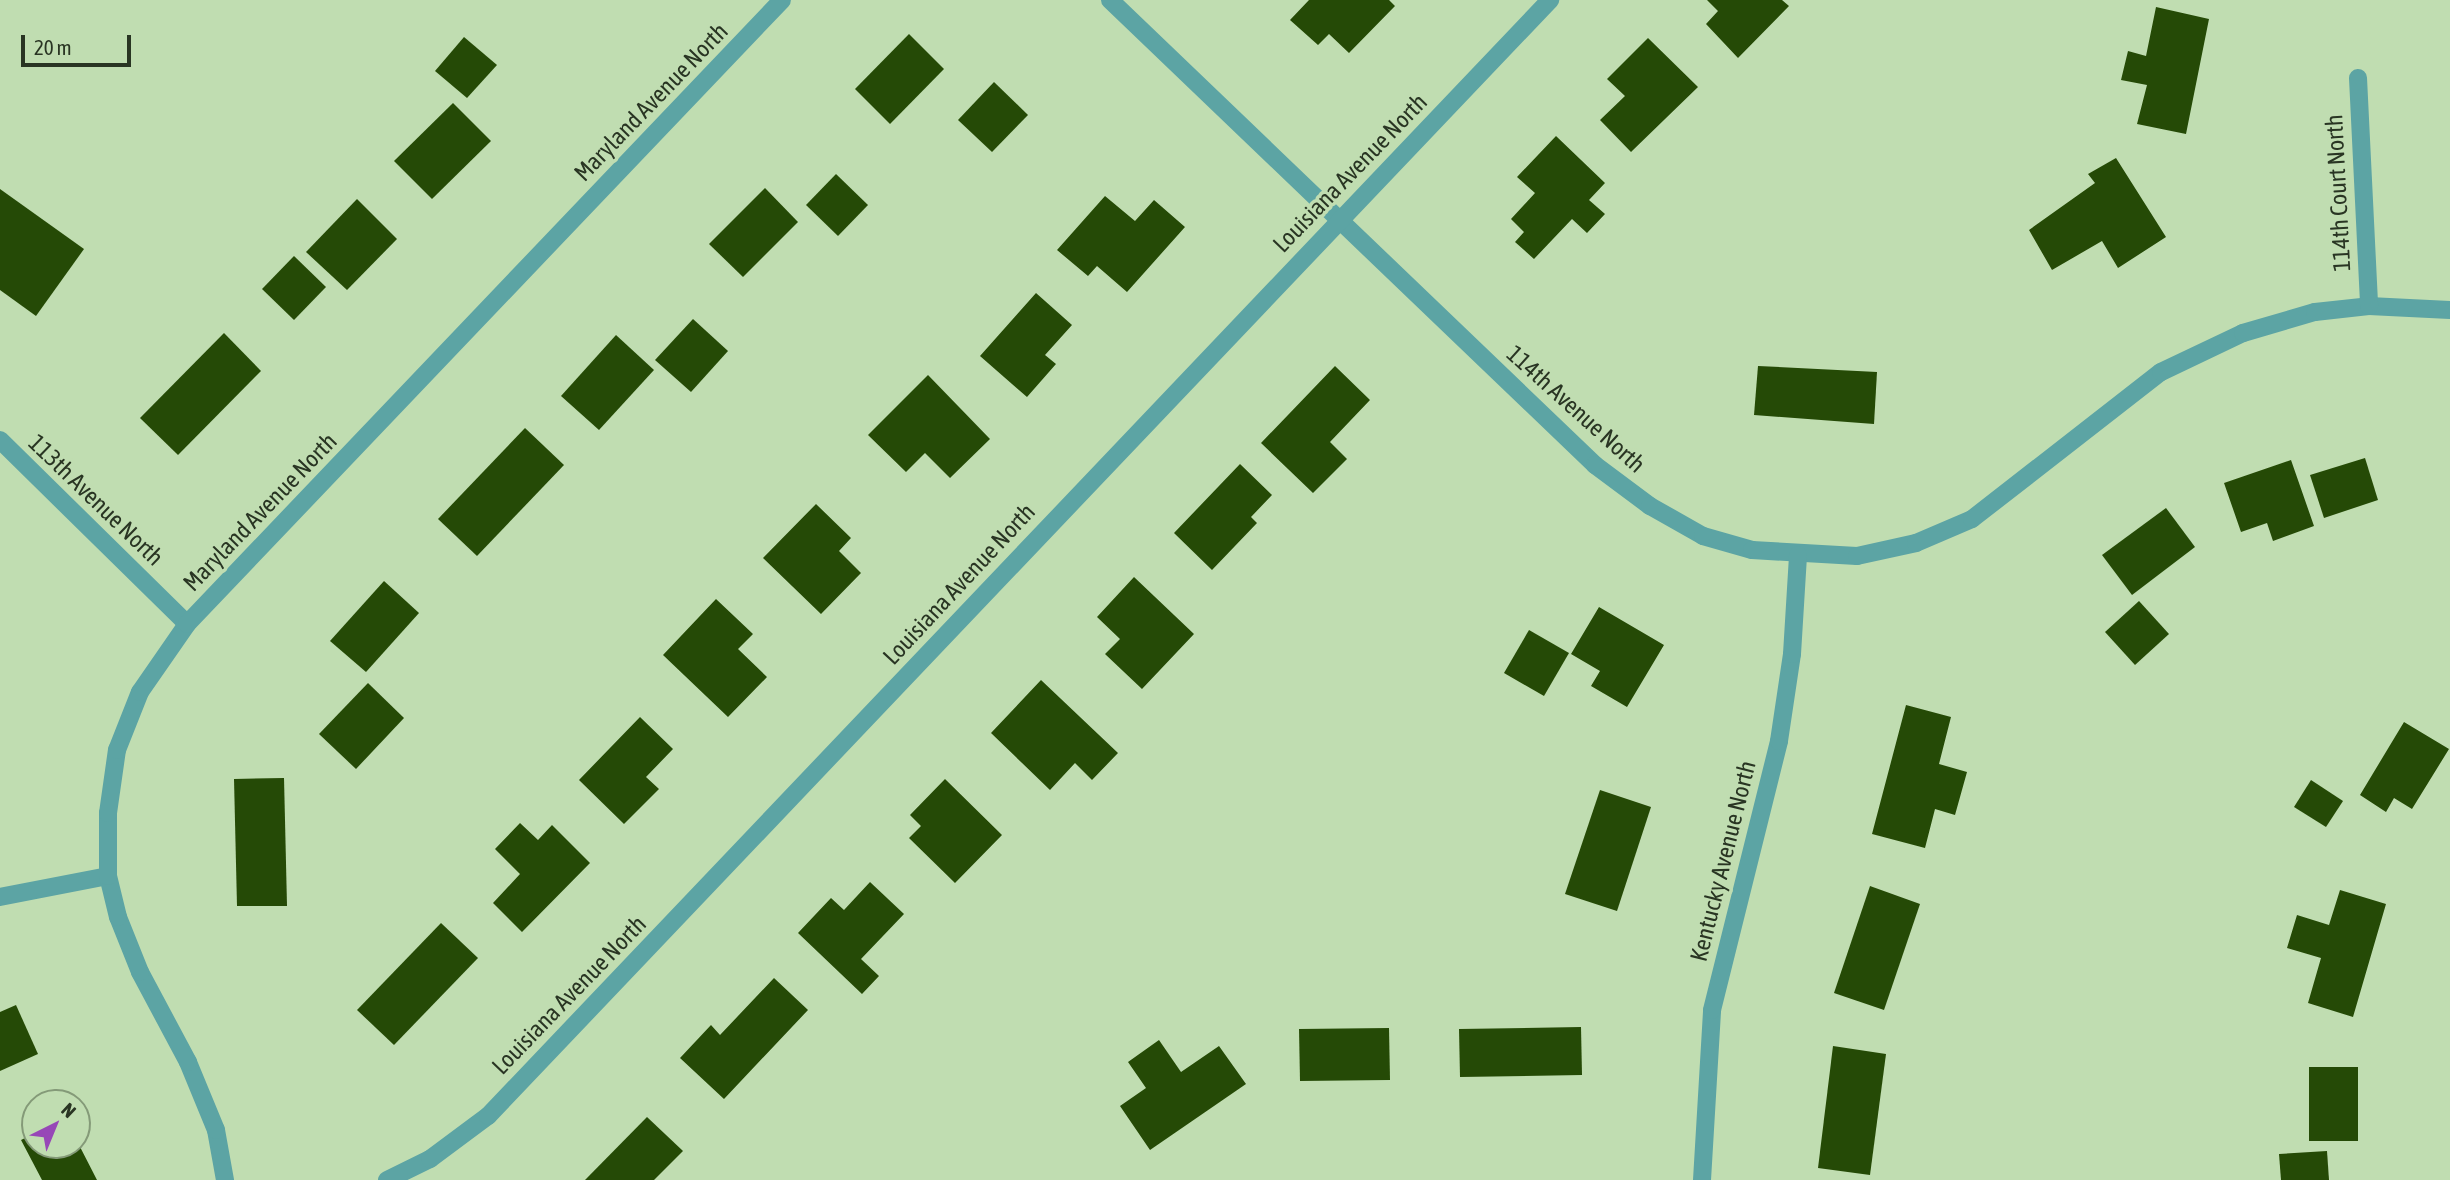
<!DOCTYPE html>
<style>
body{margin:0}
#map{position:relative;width:2450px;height:1180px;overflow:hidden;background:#c0ddb1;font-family:"Asap Condensed",sans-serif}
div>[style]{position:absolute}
.building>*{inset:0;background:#254a06}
.minor>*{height:18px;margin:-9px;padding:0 9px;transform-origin:9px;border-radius:9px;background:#5ca4a4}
span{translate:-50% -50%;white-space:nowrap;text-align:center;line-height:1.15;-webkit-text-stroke:7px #c0ddb1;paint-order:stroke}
.street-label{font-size:24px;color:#293523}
.north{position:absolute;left:21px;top:1089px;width:70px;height:70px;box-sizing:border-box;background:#c0ddb1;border:2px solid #849a78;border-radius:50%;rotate:43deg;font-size:19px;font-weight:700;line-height:28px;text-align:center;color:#293523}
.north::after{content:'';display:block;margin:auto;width:24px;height:32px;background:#9747b7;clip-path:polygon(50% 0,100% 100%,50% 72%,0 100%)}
.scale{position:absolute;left:21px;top:35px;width:110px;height:32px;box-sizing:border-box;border:4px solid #293523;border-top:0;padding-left:9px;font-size:21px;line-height:24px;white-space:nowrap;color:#293523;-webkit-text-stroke:5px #c0ddb1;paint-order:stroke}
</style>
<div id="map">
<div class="building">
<div style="clip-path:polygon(1309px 0,1389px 0,1395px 6px,1349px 53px,1329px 34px,1318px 45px,1290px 20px)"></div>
<div style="clip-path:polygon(1707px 0,1782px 0,1789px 6px,1738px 58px,1706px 24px,1718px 11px)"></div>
<div style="clip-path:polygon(2156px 7px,2209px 19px,2186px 134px,2137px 124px,2147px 85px,2121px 80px,2128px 51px,2146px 56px)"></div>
<div style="clip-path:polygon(909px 34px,944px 69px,890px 124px,855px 89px)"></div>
<div style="clip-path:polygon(464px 37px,497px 65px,467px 98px,435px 71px)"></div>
<div style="clip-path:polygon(1648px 38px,1698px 87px,1631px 152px,1600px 120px,1625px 96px,1607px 79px)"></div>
<div style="clip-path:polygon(994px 82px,1028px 115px,992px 152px,958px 120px)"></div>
<div style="clip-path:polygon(453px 103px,491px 141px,432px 199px,394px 161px)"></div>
<div style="clip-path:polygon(1556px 136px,1605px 183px,1589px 200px,1605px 214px,1587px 233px,1572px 219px,1534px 259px,1515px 242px,1524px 232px,1511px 219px,1535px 193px,1517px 177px)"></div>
<div style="clip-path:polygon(2116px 158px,2166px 237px,2118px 268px,2102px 241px,2052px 270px,2029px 230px,2095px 183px,2088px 174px)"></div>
<div style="clip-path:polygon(836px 174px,868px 205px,838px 236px,806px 205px)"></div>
<div style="clip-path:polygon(765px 188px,798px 222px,743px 277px,709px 244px)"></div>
<div style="clip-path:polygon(0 189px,84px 249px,36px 316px,0 290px)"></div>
<div style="clip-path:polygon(1105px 196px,1135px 221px,1154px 200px,1185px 227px,1127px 292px,1097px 266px,1088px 276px,1057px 250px)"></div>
<div style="clip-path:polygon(357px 199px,397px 239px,347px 290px,306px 252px)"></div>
<div style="clip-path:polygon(294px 256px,326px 287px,294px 320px,262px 289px)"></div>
<div style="clip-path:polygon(1036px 293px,1072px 325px,1045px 355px,1056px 364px,1027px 397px,980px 356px)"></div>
<div style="clip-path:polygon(693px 319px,728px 351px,691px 392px,655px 360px)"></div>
<div style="clip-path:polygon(224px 333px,261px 371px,178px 455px,140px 418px)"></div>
<div style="clip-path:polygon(616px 335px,654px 370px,599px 430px,561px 396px)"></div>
<div style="clip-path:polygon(1335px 366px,1370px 400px,1330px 442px,1347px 459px,1313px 493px,1261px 443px)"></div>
<div style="clip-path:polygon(1758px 366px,1877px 372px,1874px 424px,1754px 415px)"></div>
<div style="clip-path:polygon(928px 375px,990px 439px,950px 478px,925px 453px,906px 472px,868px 435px)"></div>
<div style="clip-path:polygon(525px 428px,564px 465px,477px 556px,438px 519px)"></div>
<div style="clip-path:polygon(2365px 458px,2378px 500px,2324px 518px,2310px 475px)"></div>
<div style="clip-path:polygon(2291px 460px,2314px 526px,2273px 541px,2267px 523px,2241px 532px,2224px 483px)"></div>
<div style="clip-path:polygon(1240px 464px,1272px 495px,1251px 517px,1257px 523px,1212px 570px,1174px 533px)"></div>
<div style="clip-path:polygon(816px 504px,851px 538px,839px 551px,861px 573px,821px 614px,763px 558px)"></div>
<div style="clip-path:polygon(2166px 508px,2195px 547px,2132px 595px,2102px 555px)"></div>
<div style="clip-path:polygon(1134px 577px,1194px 634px,1142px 689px,1105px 654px,1120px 639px,1097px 617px)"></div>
<div style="clip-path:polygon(384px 581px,419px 613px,366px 672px,330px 641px)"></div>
<div style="clip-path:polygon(716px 599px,753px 634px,738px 649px,767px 677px,728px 717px,663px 655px)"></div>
<div style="clip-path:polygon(2139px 601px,2169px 634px,2135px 665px,2105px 632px)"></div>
<div style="clip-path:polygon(1599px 607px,1664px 645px,1627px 707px,1591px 686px,1600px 671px,1571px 654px)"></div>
<div style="clip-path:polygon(1529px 630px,1569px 653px,1544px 696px,1504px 673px)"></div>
<div style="clip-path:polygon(1041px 680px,1118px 753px,1092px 780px,1075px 763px,1050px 790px,991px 733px)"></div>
<div style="clip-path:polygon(368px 683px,404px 718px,356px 769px,319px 734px)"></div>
<div style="clip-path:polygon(1906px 705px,1951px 717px,1939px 764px,1967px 772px,1955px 815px,1935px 809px,1925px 848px,1872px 834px)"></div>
<div style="clip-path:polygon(640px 717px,673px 749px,646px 777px,659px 789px,624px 824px,579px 780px)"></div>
<div style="clip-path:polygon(2404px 722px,2449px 749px,2412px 809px,2394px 798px,2386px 812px,2360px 795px)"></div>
<div style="clip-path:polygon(284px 778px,287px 906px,237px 906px,234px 779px)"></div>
<div style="clip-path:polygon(945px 779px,1002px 835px,955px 883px,909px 838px,921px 826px,910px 815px)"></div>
<div style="clip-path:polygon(2311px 780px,2343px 801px,2326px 827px,2294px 807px)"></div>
<div style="clip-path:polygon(1600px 790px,1651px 807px,1617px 911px,1565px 894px)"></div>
<div style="clip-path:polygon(520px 823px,538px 840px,552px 825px,590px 863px,522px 932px,493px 903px,520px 874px,495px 849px)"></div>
<div style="clip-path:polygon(870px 882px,904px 914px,861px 959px,879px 976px,862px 994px,798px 933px,831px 898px,844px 910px)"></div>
<div style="clip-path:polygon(1870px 886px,1920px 904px,1884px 1010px,1834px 993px)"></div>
<div style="clip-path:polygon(2340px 890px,2386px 904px,2353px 1017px,2308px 1003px,2321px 958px,2287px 948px,2297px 915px,2329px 925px)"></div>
<div style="clip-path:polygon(441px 923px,478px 958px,394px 1045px,357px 1010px)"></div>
<div style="clip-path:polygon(774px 978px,808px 1010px,724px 1099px,680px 1058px,711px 1025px,720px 1035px)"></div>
<div style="clip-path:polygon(16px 1005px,38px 1054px,0 1071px,0 1012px)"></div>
<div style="clip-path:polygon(1581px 1027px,1582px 1075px,1460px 1077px,1459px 1029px)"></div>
<div style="clip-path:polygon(1389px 1028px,1390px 1080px,1300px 1081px,1299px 1029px)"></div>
<div style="clip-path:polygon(1159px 1040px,1181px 1072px,1219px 1046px,1246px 1084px,1150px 1150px,1120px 1106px,1146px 1088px,1128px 1062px)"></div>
<div style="clip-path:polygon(1833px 1046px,1886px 1054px,1870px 1175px,1818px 1168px)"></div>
<div style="clip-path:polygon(2309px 1067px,2358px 1067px,2358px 1141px,2309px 1141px)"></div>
<div style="clip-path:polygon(647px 1117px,683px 1151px,654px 1180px,585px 1180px)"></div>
<div style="clip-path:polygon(35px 1133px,35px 1145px,77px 1145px,77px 1141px,97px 1180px,42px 1180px,21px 1140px)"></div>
<div style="clip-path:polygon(2327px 1151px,2329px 1180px,2281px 1180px,2279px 1154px)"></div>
</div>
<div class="minor">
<div style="left:1110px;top:0;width:672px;rotate:43.79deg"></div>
<div style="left:1595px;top:465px;width:69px;rotate:36.7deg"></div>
<div style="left:1650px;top:506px;width:61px;rotate:29.5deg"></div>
<div style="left:1703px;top:536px;width:51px;rotate:15.9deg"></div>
<div style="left:1752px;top:550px;width:105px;rotate:3.3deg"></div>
<div style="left:1857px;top:556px;width:60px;rotate:-12.4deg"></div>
<div style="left:1916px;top:543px;width:61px;rotate:-23.2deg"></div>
<div style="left:1972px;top:519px;width:239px;rotate:-37.9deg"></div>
<div style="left:2161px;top:372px;width:91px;rotate:-25.4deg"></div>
<div style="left:2243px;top:333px;width:75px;rotate:-16.3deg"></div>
<div style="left:2315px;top:312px;width:54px;rotate:-6.3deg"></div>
<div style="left:2369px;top:306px;width:81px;rotate:2.8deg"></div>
<div style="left:2358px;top:78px;width:228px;rotate:87.2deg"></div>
<div style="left:0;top:440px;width:262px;rotate:44.5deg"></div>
<div style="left:0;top:897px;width:110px;rotate:-11deg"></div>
<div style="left:225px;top:1180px;width:51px;rotate:-100.2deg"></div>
<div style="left:216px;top:1130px;width:74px;rotate:-112.4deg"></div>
<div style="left:188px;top:1062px;width:102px;rotate:-118.1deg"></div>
<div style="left:140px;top:972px;width:59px;rotate:-111.8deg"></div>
<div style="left:118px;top:917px;width:42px;rotate:-103.7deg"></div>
<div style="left:108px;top:876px;width:63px;rotate:-90deg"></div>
<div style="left:108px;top:813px;width:64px;rotate:-81.9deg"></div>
<div style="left:117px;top:750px;width:62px;rotate:-68.4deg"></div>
<div style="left:140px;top:692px;width:83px;rotate:-55.3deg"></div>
<div style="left:187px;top:624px;width:862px;rotate:-46.36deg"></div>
<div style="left:387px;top:1180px;width:48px;rotate:-26deg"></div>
<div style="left:430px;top:1159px;width:72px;rotate:-36.6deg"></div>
<div style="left:488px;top:1116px;width:1541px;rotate:-46.42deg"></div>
<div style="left:1702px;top:1180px;width:170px;rotate:-86.6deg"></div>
<div style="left:1712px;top:1010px;width:277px;rotate:-76deg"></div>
<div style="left:1779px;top:741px;width:88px;rotate:-81.5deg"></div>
<div style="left:1792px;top:654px;width:99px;rotate:-86.5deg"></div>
</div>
<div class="street-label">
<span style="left:651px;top:102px;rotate:-46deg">Maryland Avenue North</span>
<span style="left:1350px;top:173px;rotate:-46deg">Louisiana Avenue North</span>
<span style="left:2338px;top:193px;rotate:-93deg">114th Court North</span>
<span style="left:1576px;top:409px;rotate:42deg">114th Avenue North</span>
<span style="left:96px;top:500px;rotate:44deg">113th Avenue North</span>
<span style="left:260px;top:512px;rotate:-46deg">Maryland Avenue North</span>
<span style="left:959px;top:584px;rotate:-47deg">Louisiana Avenue North</span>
<span style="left:1723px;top:861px;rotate:-76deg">Kentucky Avenue North</span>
<span style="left:569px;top:995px;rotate:-46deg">Louisiana Avenue North</span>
</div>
<div class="north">N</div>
<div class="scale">20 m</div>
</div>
